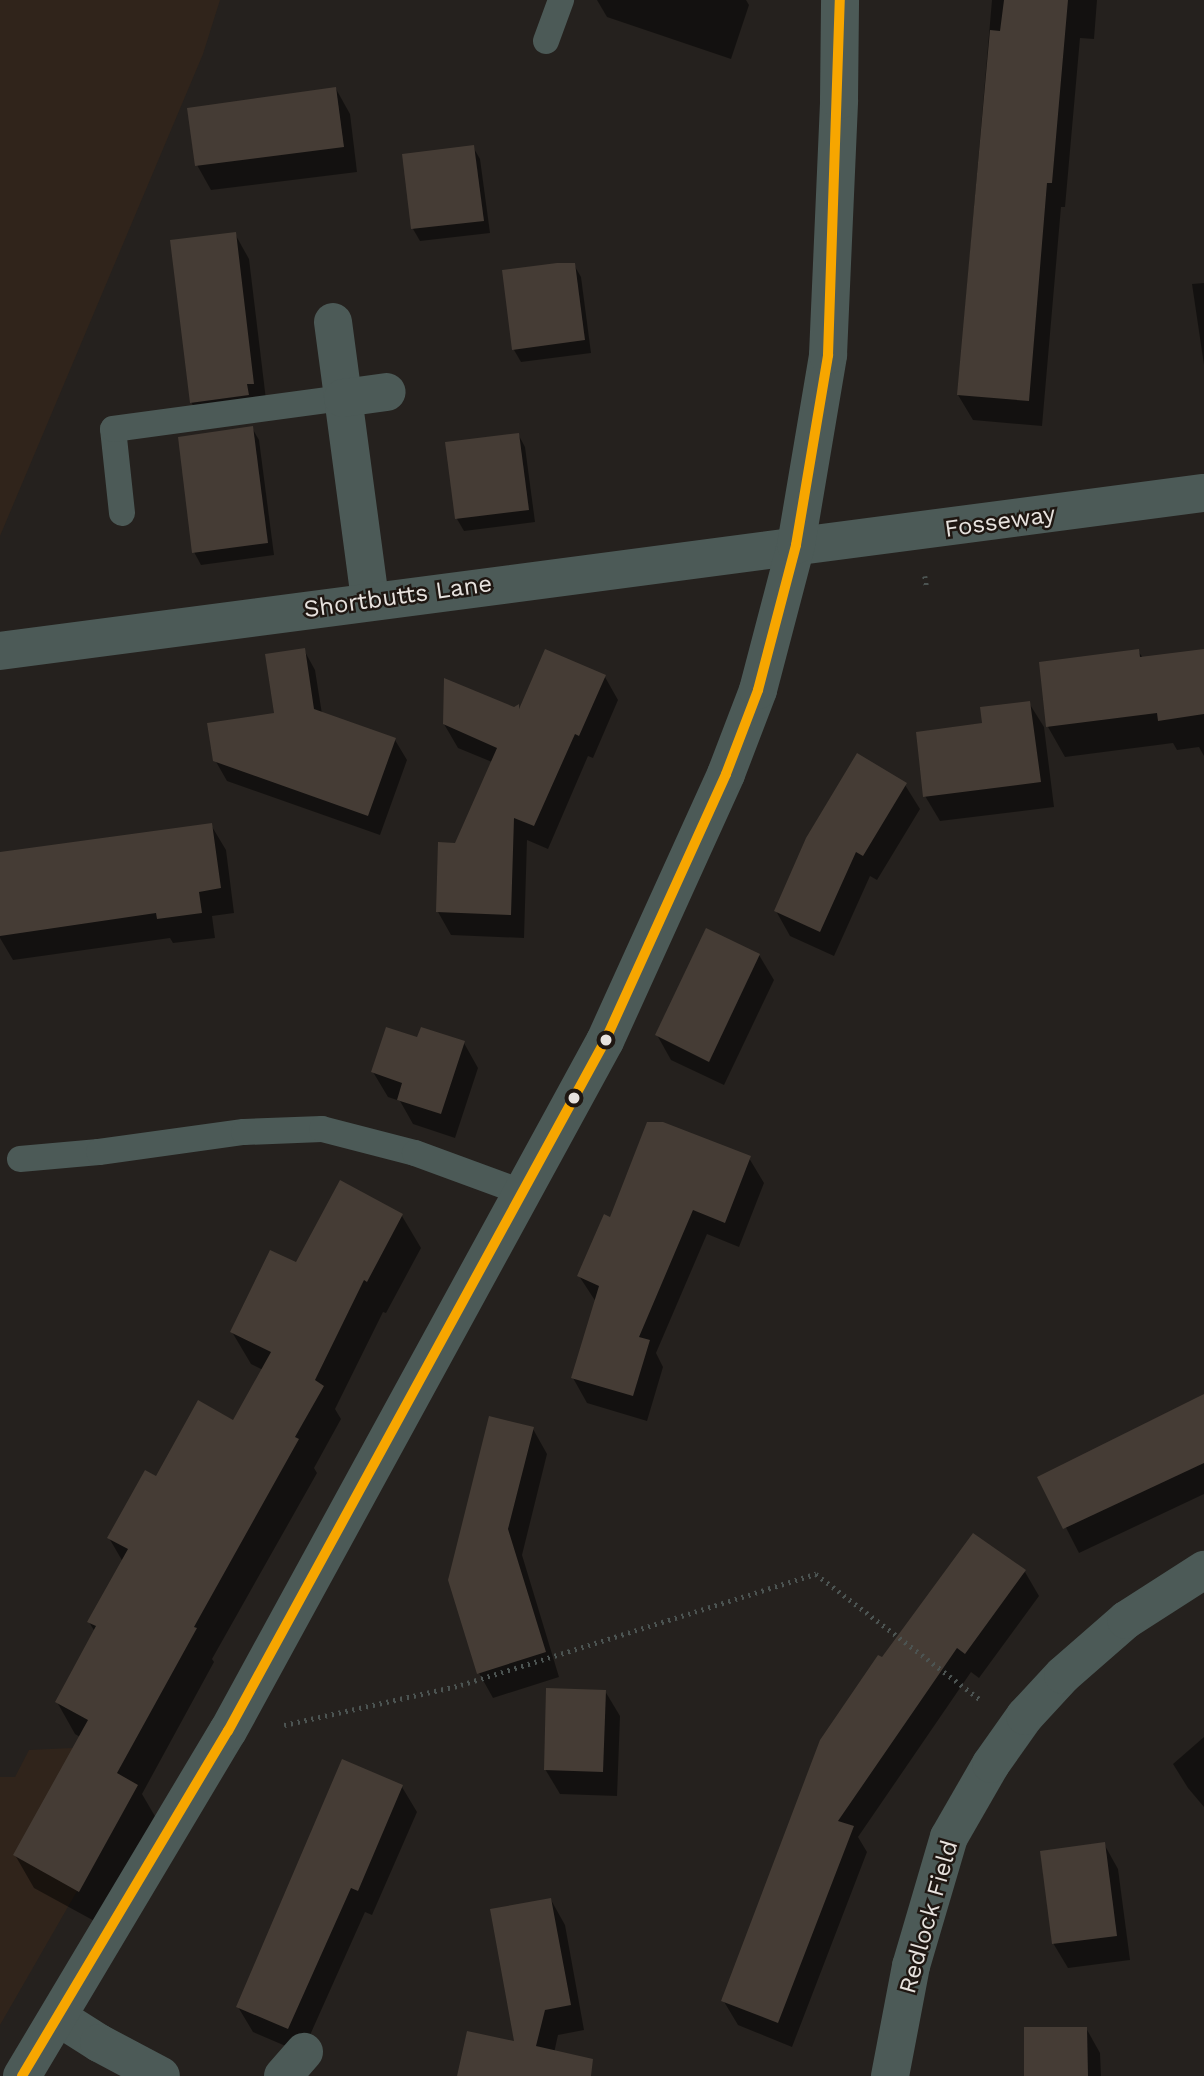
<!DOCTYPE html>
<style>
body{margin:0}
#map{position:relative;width:1204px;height:2076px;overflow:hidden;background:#25211e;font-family:"Work Sans",sans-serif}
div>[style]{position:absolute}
.built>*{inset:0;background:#30241b}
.shadow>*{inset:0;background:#0007}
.building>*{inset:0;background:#453c35}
.path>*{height:4.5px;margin-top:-2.25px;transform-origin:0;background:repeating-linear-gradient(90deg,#4c5452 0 2px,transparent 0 7px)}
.service>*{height:26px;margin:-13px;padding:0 13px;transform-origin:13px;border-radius:13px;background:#4c5a57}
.minor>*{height:38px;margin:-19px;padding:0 19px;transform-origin:19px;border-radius:19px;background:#4c5a57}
.tertiary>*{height:38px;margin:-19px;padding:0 19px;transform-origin:19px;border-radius:19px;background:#4c5a57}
.bus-1>*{height:10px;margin:-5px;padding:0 5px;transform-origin:5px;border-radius:5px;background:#f7a600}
.dots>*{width:19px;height:19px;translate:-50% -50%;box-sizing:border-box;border:4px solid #1f1712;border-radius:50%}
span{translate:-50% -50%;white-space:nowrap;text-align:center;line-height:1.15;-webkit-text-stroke:5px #1f1712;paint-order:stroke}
.street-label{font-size:24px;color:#e7e2de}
</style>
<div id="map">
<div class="built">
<div style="clip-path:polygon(0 0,220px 0,203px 54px,0 536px)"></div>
<div style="clip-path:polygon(72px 1748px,138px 1785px,0 2025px,0 1777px,15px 1777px,29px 1750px)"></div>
</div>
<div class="shadow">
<div style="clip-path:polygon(597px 0,746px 0,749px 5px,731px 59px,607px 17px)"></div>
<div style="clip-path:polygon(992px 0,1097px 0,1094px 39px,1080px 38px,1065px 207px,1061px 207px,1042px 426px,973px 420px,958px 395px)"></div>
<div style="clip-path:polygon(336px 89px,350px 114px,357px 172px,211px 190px,197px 165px)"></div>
<div style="clip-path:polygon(473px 147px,480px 159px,490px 233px,420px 241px,413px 229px)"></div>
<div style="clip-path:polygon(235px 234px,249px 259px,267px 408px,206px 427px,191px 402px)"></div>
<div style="clip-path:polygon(574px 265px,581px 277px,591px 353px,521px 362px,514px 350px)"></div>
<div style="clip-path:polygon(1204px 283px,1204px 365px,1192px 284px)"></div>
<div style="clip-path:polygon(252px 428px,259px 440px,274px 555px,201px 565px,194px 552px)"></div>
<div style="clip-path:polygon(518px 434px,525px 447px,535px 522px,464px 531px,457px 519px)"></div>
<div style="clip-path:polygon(304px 650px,315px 670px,322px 714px,395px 740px,407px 760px,380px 835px,227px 781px,215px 760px,276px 714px)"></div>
<div style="clip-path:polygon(1138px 651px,1143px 658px,1204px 651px,1204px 756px,1199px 747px,1177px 750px,1173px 743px,1065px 757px,1048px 727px)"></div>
<div style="clip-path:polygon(605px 677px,618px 700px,593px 758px,588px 756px,548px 849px,527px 840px,524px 938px,451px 935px,438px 912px,457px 845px,492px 762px,458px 748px,444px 724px,518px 706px,520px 710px)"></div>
<div style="clip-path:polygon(1029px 703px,1044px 727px,1054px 807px,940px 821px,925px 796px,984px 725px)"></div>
<div style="clip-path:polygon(905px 785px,920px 809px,877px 880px,870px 876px,834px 956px,790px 936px,776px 911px)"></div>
<div style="clip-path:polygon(211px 825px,226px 850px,234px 913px,212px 916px,215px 938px,173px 943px,170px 938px,13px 960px,0 938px,0 853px)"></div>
<div style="clip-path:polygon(759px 955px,774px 980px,724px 1085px,671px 1060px,657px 1035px)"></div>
<div style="clip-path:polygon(418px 1039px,464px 1043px,478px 1068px,455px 1138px,413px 1124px,400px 1101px,388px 1097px,373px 1072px)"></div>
<div style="clip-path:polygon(749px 1158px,764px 1183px,739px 1247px,707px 1234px,656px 1353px,663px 1367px,647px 1421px,587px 1403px,573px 1378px,596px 1302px,579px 1276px,611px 1219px)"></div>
<div style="clip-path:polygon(341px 1183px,402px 1216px,421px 1248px,386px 1313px,383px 1312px,335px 1409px,341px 1419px,314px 1468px,317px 1473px,212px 1659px,214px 1662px,142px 1794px,156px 1818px,98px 1923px,34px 1888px,15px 1855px,80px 1737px,75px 1734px,57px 1702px,95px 1632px,89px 1622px,123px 1562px,109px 1538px,156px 1478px,234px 1422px,263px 1370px,251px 1364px,232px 1332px,297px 1264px)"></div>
<div style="clip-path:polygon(1204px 1396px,1204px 1494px,1079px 1553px,1040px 1477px)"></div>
<div style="clip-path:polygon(533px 1429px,547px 1454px,522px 1555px,559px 1677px,493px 1698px,479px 1673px,450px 1580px)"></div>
<div style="clip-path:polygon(1025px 1572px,1039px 1596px,979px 1678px,971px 1672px,858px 1837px,867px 1852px,792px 2047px,738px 2025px,723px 2000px,882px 1660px)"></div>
<div style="clip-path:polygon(605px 1691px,620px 1716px,617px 1796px,560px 1794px,545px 1769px)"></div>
<div style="clip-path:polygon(1204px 1737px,1204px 1807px,1188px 1788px,1173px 1764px)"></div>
<div style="clip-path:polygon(402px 1787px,417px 1812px,372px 1915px,365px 1912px,302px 2053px,253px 2032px,238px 2007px)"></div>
<div style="clip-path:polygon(1104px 1844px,1118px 1869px,1130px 1960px,1068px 1968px,1053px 1943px)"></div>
<div style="clip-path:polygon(551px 1900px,565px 1925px,584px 2030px,558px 2035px,549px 2076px,459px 2076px,516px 2044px)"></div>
<div style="clip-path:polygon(1086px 2028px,1100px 2053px,1101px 2076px,1026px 2076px)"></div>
</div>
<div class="building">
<div style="clip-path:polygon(1004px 0,1068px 0,1052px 183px,1047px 183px,1029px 401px,957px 395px,990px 30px,1000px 31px)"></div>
<div style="clip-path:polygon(336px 87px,344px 147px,195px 166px,187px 108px)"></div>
<div style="clip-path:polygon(474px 145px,484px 221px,411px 229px,402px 154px)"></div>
<div style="clip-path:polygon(236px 232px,254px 384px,247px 384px,249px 395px,190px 403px,170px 240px)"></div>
<div style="clip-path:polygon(557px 263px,575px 263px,585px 340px,512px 350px,502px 270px)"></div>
<div style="clip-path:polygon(253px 426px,268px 543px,192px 553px,178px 437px)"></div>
<div style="clip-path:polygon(519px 433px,529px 510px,455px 519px,445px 442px)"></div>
<div style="clip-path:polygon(305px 648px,314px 709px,396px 738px,368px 816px,213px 761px,207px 723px,274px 713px,265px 654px)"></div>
<div style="clip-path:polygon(545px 649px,606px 675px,579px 736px,575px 734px,534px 826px,514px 818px,511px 915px,436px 912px,438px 842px,455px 843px,497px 748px,443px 724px,444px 678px,514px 707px,519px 704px,519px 709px)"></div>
<div style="clip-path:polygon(1139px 649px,1140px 657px,1204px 649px,1204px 714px,1158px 721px,1157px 713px,1046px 727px,1039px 662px)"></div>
<div style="clip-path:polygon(1030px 701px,1041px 782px,923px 797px,916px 732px,982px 723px,980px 707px)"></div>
<div style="clip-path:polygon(857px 753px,907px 783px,863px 856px,856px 852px,820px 932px,774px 911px,806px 838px)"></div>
<div style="clip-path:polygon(212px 823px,221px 888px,199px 892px,202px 913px,157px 919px,156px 913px,0 936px,0 852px)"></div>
<div style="clip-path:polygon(706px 928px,760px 954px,709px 1062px,655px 1035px)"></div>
<div style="clip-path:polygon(386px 1027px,417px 1037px,421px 1027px,465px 1041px,441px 1114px,397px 1100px,402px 1083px,371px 1072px)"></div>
<div style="clip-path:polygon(647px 1122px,663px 1122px,751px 1156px,725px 1223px,693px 1210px,639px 1337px,650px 1340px,633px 1396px,571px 1378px,599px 1286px,577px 1276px,604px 1214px,610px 1217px)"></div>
<div style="clip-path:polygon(340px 1180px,403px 1214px,367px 1282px,364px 1280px,315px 1380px,324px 1386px,295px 1437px,299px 1439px,194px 1627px,197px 1628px,117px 1773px,138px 1785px,79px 1892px,13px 1855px,88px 1720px,55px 1702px,96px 1626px,87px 1622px,128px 1549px,107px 1538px,145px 1470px,156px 1476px,198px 1400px,233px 1420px,271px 1352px,230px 1332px,270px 1250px,296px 1262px)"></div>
<div style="clip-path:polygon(1204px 1394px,1204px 1463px,1063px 1529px,1037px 1477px)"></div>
<div style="clip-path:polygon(489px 1416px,534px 1427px,508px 1529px,546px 1652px,477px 1674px,448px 1580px)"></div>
<div style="clip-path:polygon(973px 1533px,1026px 1570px,965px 1654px,957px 1648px,838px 1821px,854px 1826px,778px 2023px,721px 2001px,820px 1740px,878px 1655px,882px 1657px)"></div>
<div style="clip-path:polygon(546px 1688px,606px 1690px,603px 1772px,544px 1770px)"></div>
<div style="clip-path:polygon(342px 1759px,403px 1785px,358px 1891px,351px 1888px,288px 2029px,236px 2007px)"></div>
<div style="clip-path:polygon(1105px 1842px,1117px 1936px,1052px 1944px,1040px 1851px)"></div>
<div style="clip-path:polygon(551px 1898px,571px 2005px,545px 2010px,536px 2046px,593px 2059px,591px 2076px,457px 2076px,467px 2031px,514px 2041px,490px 1909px)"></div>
<div style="clip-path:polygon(1024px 2027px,1087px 2027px,1088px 2076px,1024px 2076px)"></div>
</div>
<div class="path">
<div style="left:925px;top:576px;width:13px;rotate:81deg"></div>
<div style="left:284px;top:1725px;width:181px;rotate:-12.7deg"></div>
<div style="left:461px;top:1685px;width:372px;rotate:-17.4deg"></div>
<div style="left:816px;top:1574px;width:208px;rotate:37.4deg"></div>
</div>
<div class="service">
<div style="left:546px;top:41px;width:44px;rotate:-69.9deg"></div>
<div style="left:122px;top:513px;width:84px;rotate:-96.1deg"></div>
<div style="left:113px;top:429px;width:232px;rotate:-7.7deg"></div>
<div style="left:20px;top:1159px;width:79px;rotate:-5.1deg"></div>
<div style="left:99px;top:1152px;width:146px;rotate:-7.9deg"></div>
<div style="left:244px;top:1132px;width:78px;rotate:-2.2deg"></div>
<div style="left:322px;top:1129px;width:96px;rotate:14.5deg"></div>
<div style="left:415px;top:1153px;width:113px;rotate:20.2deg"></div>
</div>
<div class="minor">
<div style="left:333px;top:322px;width:281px;rotate:82.4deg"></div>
<div style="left:343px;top:398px;width:44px;rotate:-7.8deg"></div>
<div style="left:0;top:651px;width:1214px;rotate:-7.48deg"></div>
<div style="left:58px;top:2017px;width:49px;rotate:32.4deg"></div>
<div style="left:99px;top:2043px;width:70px;rotate:28deg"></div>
<div style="left:283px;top:2076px;width:32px;rotate:-49deg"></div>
<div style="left:890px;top:2076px;width:112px;rotate:-79.2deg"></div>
<div style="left:911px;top:1966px;width:134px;rotate:-73.6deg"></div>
<div style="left:949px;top:1837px;width:84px;rotate:-60.1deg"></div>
<div style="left:991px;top:1764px;width:59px;rotate:-54.7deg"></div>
<div style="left:1025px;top:1716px;width:56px;rotate:-47.2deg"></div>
<div style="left:1063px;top:1675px;width:84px;rotate:-41.1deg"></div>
<div style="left:1126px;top:1620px;width:93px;rotate:-32.7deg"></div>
</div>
<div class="tertiary">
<div style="left:22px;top:2076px;width:402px;rotate:-59.2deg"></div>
<div style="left:228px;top:1731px;width:786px;rotate:-61.35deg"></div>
<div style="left:605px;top:1041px;width:293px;rotate:-65.6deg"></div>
<div style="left:726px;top:774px;width:90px;rotate:-69.1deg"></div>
<div style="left:758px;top:690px;width:150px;rotate:-75.3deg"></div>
<div style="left:796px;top:545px;width:193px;rotate:-80.4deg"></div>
<div style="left:828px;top:355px;width:255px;rotate:-87.5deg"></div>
<div style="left:839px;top:100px;width:100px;rotate:-89.4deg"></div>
</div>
<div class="bus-1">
<div style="left:22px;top:2076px;width:402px;rotate:-59.2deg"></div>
<div style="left:228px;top:1731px;width:786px;rotate:-61.35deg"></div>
<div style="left:605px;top:1041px;width:293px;rotate:-65.6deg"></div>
<div style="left:726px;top:774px;width:90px;rotate:-69.1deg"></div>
<div style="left:758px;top:690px;width:150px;rotate:-75.3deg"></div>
<div style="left:796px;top:545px;width:193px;rotate:-80.4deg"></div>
<div style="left:828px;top:355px;width:355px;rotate:-88.1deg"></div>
</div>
<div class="dots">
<div style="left:606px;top:1040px;background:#e7e2de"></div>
<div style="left:574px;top:1098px;background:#e7e2de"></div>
</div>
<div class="street-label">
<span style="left:1000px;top:522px;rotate:-8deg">Fosseway</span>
<span style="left:398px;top:597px;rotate:-8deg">Shortbutts Lane</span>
<span style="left:929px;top:1917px;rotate:-74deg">Redlock Field</span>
</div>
</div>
